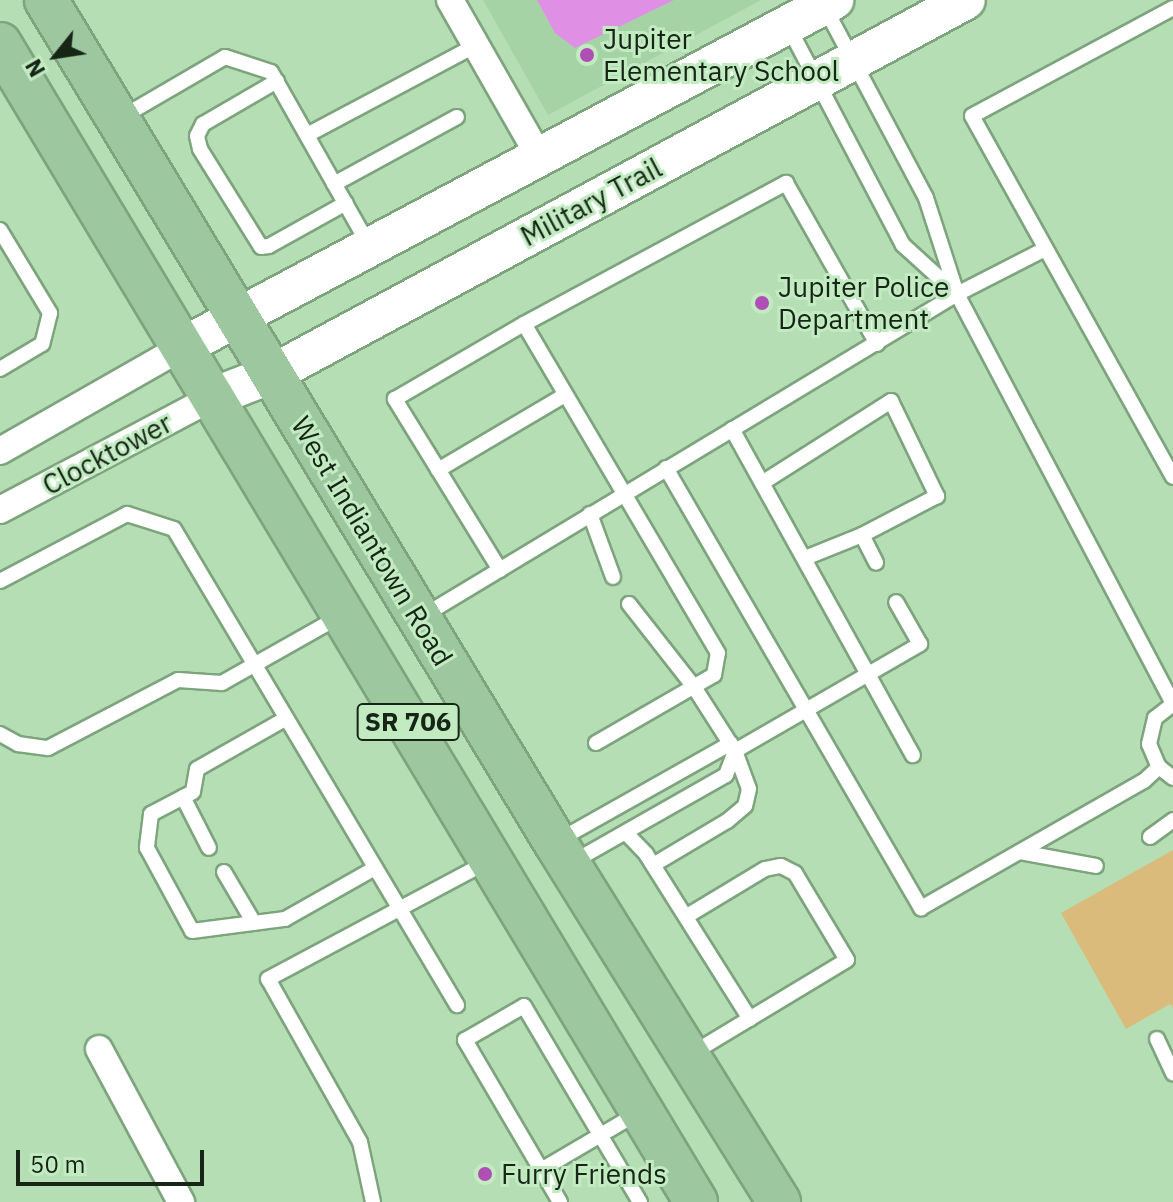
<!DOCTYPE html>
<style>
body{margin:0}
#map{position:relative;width:1173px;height:1202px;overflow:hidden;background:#b5deb5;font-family:"IBM Plex Sans",sans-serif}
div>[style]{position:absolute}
.built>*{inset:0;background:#a5d3a6}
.green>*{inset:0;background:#dabb7c}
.water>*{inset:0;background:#e090e4}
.roads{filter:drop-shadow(2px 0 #7da47d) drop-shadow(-2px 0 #7da47d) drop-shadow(0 2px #7da47d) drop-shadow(0 -2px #7da47d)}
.lane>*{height:14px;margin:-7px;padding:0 7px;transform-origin:7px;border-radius:7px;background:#fff}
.street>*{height:26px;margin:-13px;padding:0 13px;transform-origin:13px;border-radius:13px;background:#fff}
.secondary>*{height:38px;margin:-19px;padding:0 19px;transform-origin:19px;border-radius:19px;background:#fff}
.primary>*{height:42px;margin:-21px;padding:0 21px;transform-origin:21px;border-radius:21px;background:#9dc89f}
.dots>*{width:22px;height:22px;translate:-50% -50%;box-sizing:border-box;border:4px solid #c2ebc2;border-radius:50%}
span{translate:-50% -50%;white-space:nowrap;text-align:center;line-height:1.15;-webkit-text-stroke:6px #c2ebc2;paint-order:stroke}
.shield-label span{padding:2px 6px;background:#c2ebc2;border:2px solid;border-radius:6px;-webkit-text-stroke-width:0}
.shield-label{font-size:26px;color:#162516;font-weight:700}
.poi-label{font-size:28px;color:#162516}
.left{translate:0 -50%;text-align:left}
.street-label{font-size:28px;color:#162516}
.north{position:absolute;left:16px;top:16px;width:80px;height:80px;-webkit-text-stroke:6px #c2ebc2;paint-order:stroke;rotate:240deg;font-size:22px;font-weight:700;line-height:32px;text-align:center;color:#162516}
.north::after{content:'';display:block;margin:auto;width:28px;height:36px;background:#162516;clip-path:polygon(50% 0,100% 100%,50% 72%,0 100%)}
.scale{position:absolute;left:16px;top:1150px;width:188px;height:36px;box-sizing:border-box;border:4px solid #162516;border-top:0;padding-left:10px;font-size:24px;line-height:28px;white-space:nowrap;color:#162516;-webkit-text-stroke:6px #c2ebc2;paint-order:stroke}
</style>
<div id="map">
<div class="built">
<div style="clip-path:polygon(483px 0,761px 0,548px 115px)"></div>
</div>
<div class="green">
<div style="clip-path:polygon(1173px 850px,1173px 1008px,1170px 1004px,1126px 1029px,1061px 913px)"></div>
</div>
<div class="water">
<div style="clip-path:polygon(537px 0,674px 0,575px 48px,555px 33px)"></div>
</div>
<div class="roads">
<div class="lane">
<div style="left:824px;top:6px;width:217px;rotate:62deg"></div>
<div style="left:926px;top:198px;width:101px;rotate:72.1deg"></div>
<div style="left:957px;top:294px;width:463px;rotate:62.2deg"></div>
<div style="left:1173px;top:8px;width:228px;rotate:151.8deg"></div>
<div style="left:972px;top:116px;width:413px;rotate:60.9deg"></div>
<div style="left:788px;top:26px;width:247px;rotate:62.3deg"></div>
<div style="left:903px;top:245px;width:72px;rotate:42.2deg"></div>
<div style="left:277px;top:81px;width:86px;rotate:149.8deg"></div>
<div style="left:203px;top:124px;width:13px;rotate:117deg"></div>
<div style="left:197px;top:136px;width:13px;rotate:77deg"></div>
<div style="left:200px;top:149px;width:115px;rotate:58.1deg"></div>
<div style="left:261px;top:247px;width:8px;rotate:-7deg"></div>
<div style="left:269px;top:246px;width:88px;rotate:-29.2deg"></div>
<div style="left:122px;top:117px;width:119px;rotate:-30.2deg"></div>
<div style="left:225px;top:57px;width:48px;rotate:18.1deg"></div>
<div style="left:271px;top:72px;width:199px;rotate:60.5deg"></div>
<div style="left:307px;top:135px;width:191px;rotate:-28deg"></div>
<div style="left:334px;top:184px;width:140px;rotate:-28.6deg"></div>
<div style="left:0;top:230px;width:97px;rotate:58.9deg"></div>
<div style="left:50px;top:313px;width:32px;rotate:104deg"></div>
<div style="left:42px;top:344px;width:49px;rotate:149.2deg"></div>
<div style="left:732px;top:429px;width:373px;rotate:61deg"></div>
<div style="left:666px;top:468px;width:509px;rotate:59.91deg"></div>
<div style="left:921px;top:908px;width:257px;rotate:-29.7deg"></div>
<div style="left:1144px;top:781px;width:21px;rotate:-43deg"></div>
<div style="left:438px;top:470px;width:147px;rotate:-30.6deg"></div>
<div style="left:762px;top:483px;width:153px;rotate:-32.4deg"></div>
<div style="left:891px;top:401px;width:106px;rotate:64.2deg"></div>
<div style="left:937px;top:496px;width:85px;rotate:152.5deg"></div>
<div style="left:590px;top:514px;width:67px;rotate:69.9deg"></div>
<div style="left:805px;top:558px;width:61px;rotate:-22deg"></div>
<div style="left:862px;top:535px;width:31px;rotate:63deg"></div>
<div style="left:500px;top:570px;width:201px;rotate:-121.6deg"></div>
<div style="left:395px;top:399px;width:149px;rotate:-30.2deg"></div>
<div style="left:0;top:581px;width:144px;rotate:-27.8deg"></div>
<div style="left:127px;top:514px;width:49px;rotate:17.7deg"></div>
<div style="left:174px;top:529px;width:554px;rotate:59.27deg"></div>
<div style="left:629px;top:604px;width:105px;rotate:51.9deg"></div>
<div style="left:694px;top:687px;width:76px;rotate:57.4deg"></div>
<div style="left:735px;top:751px;width:40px;rotate:69.8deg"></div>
<div style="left:749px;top:789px;width:17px;rotate:103deg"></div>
<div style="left:745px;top:806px;width:23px;rotate:140deg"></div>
<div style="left:727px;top:821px;width:86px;rotate:149.3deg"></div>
<div style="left:423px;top:616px;width:624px;rotate:-31.09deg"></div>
<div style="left:957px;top:294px;width:99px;rotate:-27.1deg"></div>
<div style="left:1173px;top:704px;width:23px;rotate:142deg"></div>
<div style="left:1155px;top:718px;width:27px;rotate:103deg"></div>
<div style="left:1149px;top:744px;width:25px;rotate:67deg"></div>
<div style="left:1159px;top:767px;width:18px;rotate:38deg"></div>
<div style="left:285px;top:719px;width:101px;rotate:150.4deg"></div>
<div style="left:197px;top:769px;width:23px;rotate:100deg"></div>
<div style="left:193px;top:792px;width:47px;rotate:152.4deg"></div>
<div style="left:151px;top:814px;width:34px;rotate:97deg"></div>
<div style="left:147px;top:848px;width:94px;rotate:61.5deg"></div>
<div style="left:192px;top:931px;width:94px;rotate:-7.4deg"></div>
<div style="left:285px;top:919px;width:103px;rotate:-29.5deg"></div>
<div style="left:0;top:734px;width:21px;rotate:29deg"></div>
<div style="left:18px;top:744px;width:30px;rotate:8deg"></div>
<div style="left:48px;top:748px;width:147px;rotate:-27.6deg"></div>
<div style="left:178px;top:680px;width:44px;rotate:3.9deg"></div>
<div style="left:222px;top:683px;width:138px;rotate:-29.5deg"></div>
<div style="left:596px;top:743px;width:136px;rotate:-30deg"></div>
<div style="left:714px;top:675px;width:22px;rotate:-80deg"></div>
<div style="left:718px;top:653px;width:382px;rotate:-120.5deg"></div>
<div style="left:524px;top:324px;width:298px;rotate:-28.3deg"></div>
<div style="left:786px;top:183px;width:185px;rotate:60.5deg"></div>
<div style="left:183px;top:797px;width:57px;rotate:63deg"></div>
<div style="left:626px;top:833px;width:29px;rotate:46deg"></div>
<div style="left:646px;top:854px;width:195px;rotate:57.8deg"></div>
<div style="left:1150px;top:837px;width:29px;rotate:-36deg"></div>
<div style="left:559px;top:840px;width:197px;rotate:-29.4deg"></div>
<div style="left:1020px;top:852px;width:77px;rotate:10.4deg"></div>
<div style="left:571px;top:863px;width:178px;rotate:-29.6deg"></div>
<div style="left:726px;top:775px;width:26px;rotate:-69deg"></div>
<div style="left:735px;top:751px;width:214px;rotate:-30deg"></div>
<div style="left:920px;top:644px;width:48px;rotate:-119.7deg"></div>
<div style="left:224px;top:872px;width:59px;rotate:59.5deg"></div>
<div style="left:687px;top:916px;width:91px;rotate:-31.1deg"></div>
<div style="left:765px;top:869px;width:16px;rotate:-11deg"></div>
<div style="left:781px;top:866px;width:16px;rotate:27deg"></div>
<div style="left:795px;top:873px;width:101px;rotate:59.1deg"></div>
<div style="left:847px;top:960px;width:182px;rotate:148.9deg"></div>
<div style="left:1157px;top:1039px;width:38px;rotate:65deg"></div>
<div style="left:541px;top:1170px;width:113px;rotate:-30.4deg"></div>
<div style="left:373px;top:1202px;width:61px;rotate:-102.2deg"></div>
<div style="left:360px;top:1142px;width:187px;rotate:-119.4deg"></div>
<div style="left:268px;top:979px;width:248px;rotate:-28.1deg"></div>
<div style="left:560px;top:1202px;width:188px;rotate:-120.4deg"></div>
<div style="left:465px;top:1040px;width:68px;rotate:-30deg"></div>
<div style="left:524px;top:1006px;width:228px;rotate:59.4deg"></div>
</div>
<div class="street">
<div style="left:450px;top:0;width:182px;rotate:60.3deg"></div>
<div style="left:0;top:451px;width:210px;rotate:-29.7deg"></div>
<div style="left:0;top:510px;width:241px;rotate:-27.9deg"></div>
<div style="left:99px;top:1049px;width:174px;rotate:61.8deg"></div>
</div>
<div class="secondary">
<div style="left:182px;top:347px;width:739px;rotate:-28.02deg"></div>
<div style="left:213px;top:397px;width:63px;rotate:-21.3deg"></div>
<div style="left:272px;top:374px;width:788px;rotate:-28.32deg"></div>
</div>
<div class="primary">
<div style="left:46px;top:0;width:984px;rotate:58.85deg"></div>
<div style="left:555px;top:842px;width:424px;rotate:58.1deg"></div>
<div style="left:0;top:44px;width:1351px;rotate:58.99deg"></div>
</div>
</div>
<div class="dots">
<div style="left:587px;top:55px;background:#af4eb5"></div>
<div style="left:762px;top:303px;background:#af4eb5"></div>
<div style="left:485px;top:1174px;background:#af4eb5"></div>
</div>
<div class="shield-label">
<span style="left:408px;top:722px">SR 706</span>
</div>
<div class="poi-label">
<span class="left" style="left:603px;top:55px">Jupiter<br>Elementary School</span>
<span class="left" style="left:778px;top:303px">Jupiter Police<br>Department</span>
<span class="left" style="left:501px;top:1174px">Furry Friends</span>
</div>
<div class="street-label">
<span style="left:591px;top:202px;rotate:-28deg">Military Trail</span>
<span style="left:107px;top:454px;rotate:-28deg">Clocktower</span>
<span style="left:372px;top:541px;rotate:59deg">West Indiantown Road</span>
</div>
<div class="north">N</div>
<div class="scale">50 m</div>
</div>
